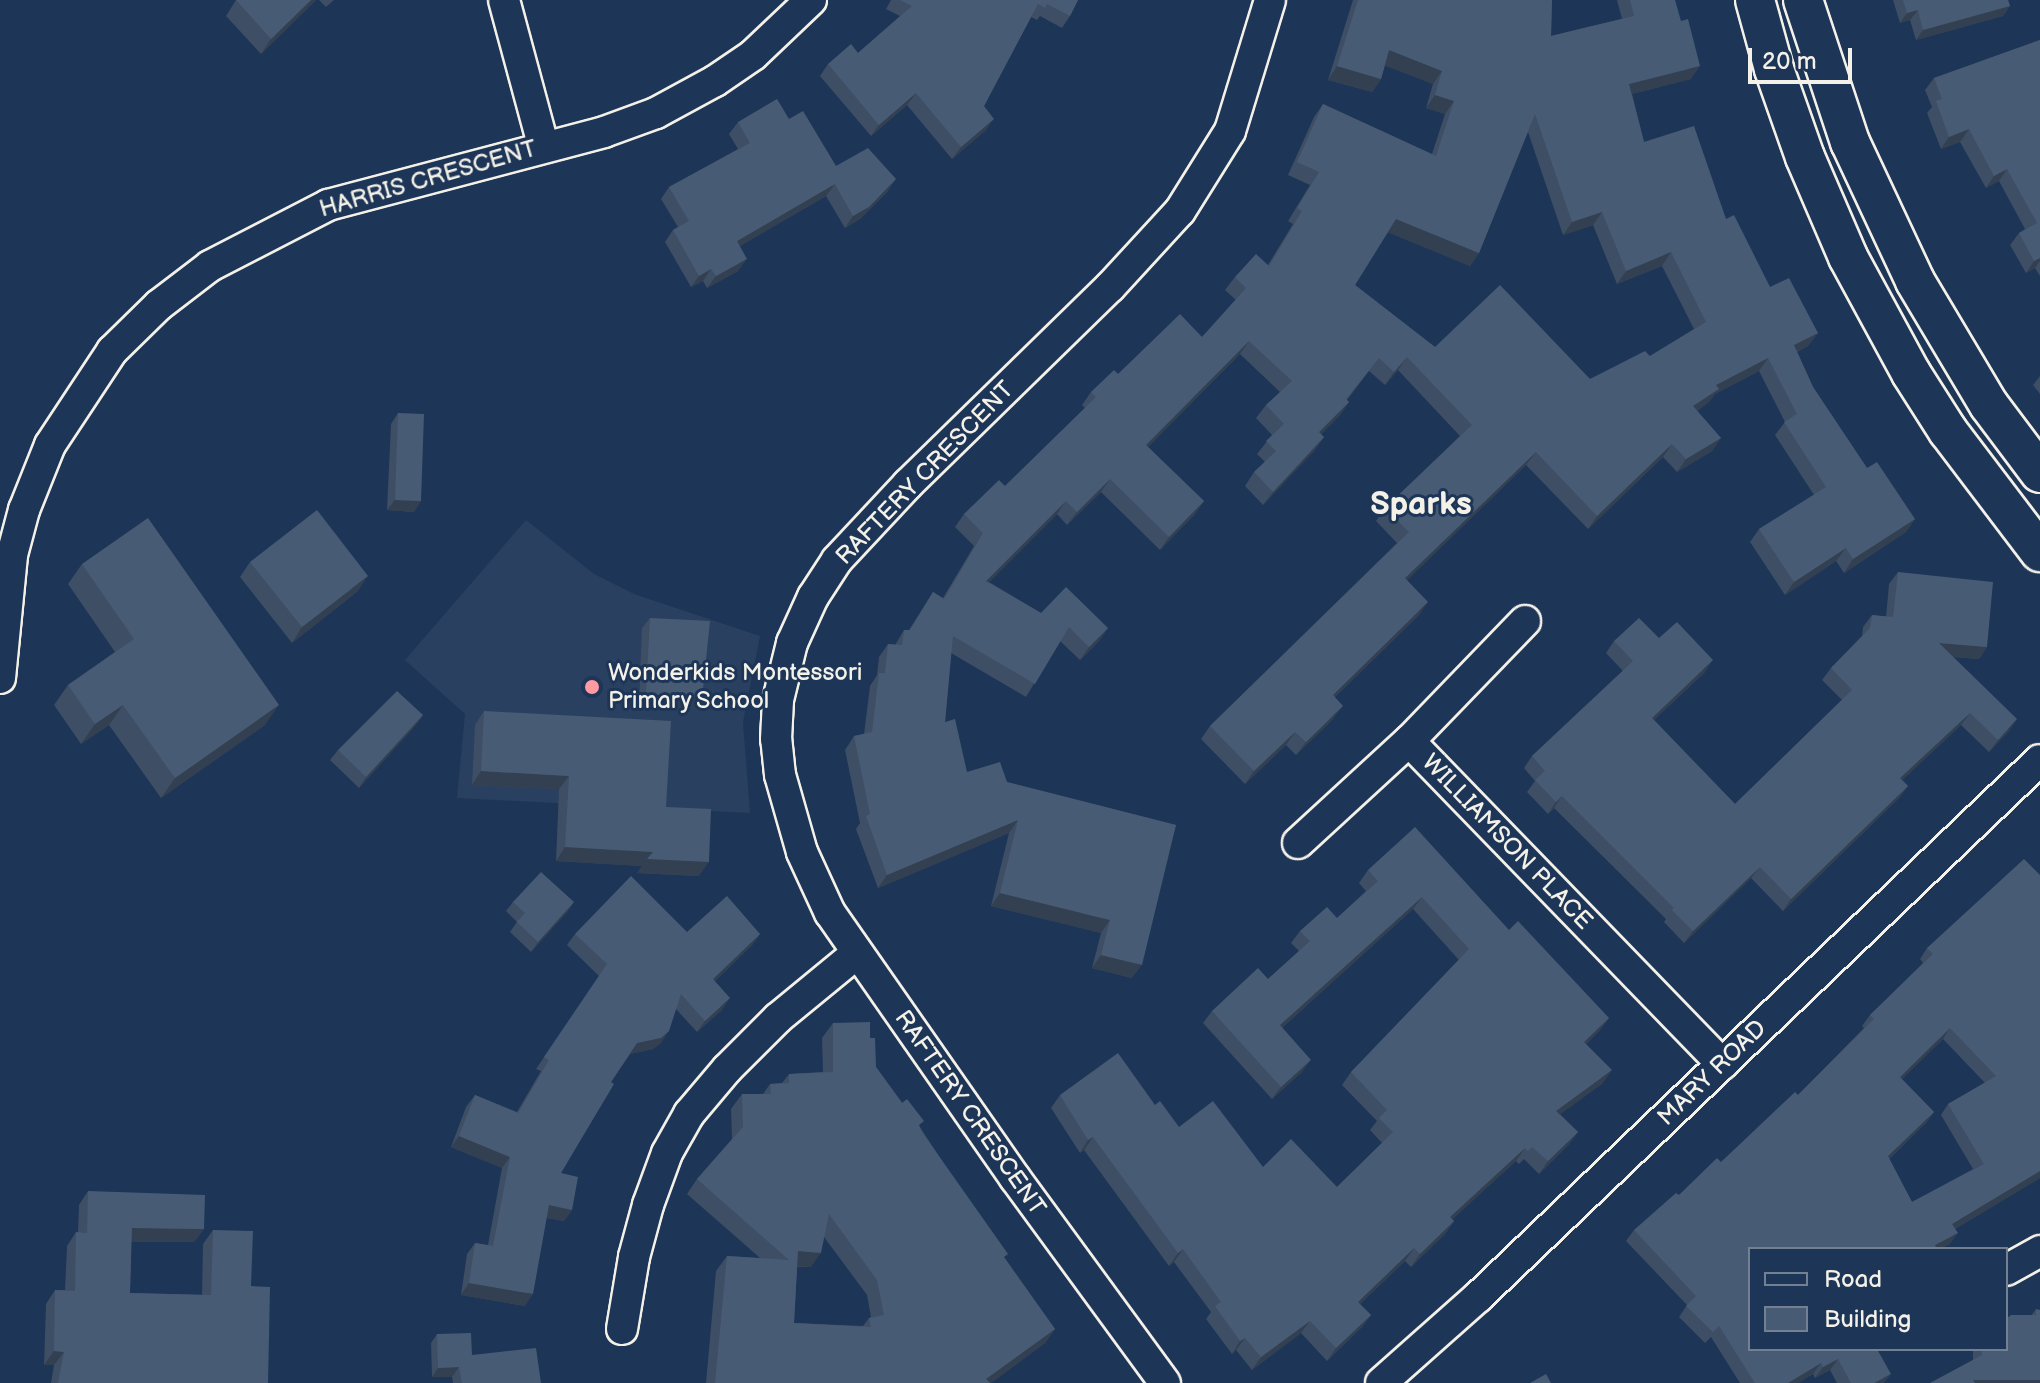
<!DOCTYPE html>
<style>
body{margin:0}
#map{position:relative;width:2040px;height:1383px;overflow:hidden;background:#1d3557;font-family:"Balsamiq Sans",sans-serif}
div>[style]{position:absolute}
.built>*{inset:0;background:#2a4060}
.roads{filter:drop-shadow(2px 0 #f4f1e8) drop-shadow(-2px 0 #f4f1e8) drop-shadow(0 2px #f4f1e8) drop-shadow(0 -2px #f4f1e8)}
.minor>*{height:30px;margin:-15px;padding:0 15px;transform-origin:15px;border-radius:15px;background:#1d3557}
.tertiary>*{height:38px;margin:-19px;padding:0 19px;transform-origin:19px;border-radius:19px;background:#1d3557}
.wall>*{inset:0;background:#3e4e64}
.shaded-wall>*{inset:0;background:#324051}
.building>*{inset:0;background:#485b74}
.dots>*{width:22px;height:22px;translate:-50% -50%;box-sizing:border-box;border:4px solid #1d3557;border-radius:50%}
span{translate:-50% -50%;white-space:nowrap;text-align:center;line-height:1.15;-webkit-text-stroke:6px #1d3557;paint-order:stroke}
.street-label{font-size:24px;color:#f4f1e8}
.poi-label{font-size:24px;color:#f4f1e8}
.left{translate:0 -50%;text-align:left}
.district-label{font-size:32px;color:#f4f1e8;font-weight:700}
.legend{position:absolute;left:1748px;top:1247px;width:260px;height:104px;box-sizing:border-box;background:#1d3557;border:2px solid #738091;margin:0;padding:10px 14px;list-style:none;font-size:24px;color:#f4f1e8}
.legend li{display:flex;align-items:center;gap:16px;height:40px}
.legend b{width:40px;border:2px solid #738091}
.scale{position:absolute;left:1748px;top:48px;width:104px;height:36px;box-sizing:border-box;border:4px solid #f4f1e8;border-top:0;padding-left:10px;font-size:24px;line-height:28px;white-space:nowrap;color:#f4f1e8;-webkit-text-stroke:6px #1d3557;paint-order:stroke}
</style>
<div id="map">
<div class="built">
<div style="clip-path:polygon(526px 520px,594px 574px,634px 594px,760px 636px,743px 722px,750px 813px,457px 798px,465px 714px,405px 660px)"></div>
</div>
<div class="roads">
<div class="minor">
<div style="left:504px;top:0;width:150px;rotate:74.9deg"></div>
<div style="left:1525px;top:621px;width:167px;rotate:134deg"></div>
<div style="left:1409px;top:741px;width:450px;rotate:45.9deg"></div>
<div style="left:0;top:678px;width:124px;rotate:-84.4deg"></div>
<div style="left:12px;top:555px;width:47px;rotate:-75.1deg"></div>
<div style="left:24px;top:510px;width:70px;rotate:-68.2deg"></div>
<div style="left:50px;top:445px;width:113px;rotate:-56.6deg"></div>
<div style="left:112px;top:351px;width:66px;rotate:-44.4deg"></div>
<div style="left:159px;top:305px;width:64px;rotate:-37.4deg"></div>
<div style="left:210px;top:266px;width:133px;rotate:-27.3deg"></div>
<div style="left:328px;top:205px;width:285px;rotate:-14.8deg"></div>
<div style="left:604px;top:132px;width:55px;rotate:-20.1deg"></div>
<div style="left:656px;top:113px;width:67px;rotate:-28.5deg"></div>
<div style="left:715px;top:81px;width:46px;rotate:-34.4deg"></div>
<div style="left:753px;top:55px;width:80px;rotate:-43.5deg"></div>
<div style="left:1298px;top:843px;width:151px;rotate:-42.6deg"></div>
<div style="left:2006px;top:1270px;width:39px;rotate:-29deg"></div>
<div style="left:622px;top:1329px;width:73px;rotate:-80.5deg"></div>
<div style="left:634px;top:1257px;width:54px;rotate:-74.9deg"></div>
<div style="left:648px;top:1205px;width:55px;rotate:-69.9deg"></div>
<div style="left:667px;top:1153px;width:45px;rotate:-60.6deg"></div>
<div style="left:689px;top:1114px;width:59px;rotate:-49.8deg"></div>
<div style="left:727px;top:1069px;width:72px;rotate:-45deg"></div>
<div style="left:778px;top:1018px;width:101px;rotate:-39.4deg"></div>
<div style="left:1165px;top:1383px;width:254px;rotate:-126.2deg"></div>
<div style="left:1015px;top:1178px;width:323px;rotate:-124.9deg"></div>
<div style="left:830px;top:913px;width:67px;rotate:-114.7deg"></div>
<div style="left:802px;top:852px;width:80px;rotate:-105.9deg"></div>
<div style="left:780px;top:775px;width:36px;rotate:-96deg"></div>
<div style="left:776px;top:739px;width:39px;rotate:-87deg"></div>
<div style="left:778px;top:700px;width:59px;rotate:-76.2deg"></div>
<div style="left:792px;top:643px;width:51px;rotate:-65.5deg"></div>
<div style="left:813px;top:597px;width:44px;rotate:-57deg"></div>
<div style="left:837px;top:560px;width:104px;rotate:-46.9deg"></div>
<div style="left:908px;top:484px;width:282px;rotate:-44.3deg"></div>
<div style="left:1110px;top:287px;width:103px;rotate:-47.4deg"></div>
<div style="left:1180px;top:211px;width:94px;rotate:-58deg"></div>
<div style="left:1230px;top:131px;width:137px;rotate:-73deg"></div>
<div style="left:1381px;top:1383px;width:130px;rotate:-41.6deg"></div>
<div style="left:1478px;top:1297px;width:777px;rotate:-43.7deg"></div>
</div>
<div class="tertiary">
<div style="left:1755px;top:0;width:72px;rotate:74.6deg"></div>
<div style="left:1774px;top:69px;width:93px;rotate:70.6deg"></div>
<div style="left:1805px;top:157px;width:109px;rotate:66.7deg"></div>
<div style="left:1848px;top:257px;width:132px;rotate:61.5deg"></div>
<div style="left:1911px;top:373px;width:69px;rotate:57.5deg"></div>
<div style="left:1948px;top:431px;width:152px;rotate:52.8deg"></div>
<div style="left:1803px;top:0;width:150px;rotate:71.7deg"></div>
<div style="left:1850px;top:142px;width:153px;rotate:64.9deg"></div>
<div style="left:1915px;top:281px;width:144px;rotate:59.2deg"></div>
<div style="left:1989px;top:405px;width:85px;rotate:53.1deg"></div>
</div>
</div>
<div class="wall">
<div style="clip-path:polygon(236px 0,316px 0,261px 54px,226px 16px)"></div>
<div style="clip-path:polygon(319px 0,334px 0,326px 7px)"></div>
<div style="clip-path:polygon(891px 0,1078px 0,1070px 16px,1062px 28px,1040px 16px,1037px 20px,1031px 17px,984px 106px,986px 130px,952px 159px,907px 105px,871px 136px,820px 76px,828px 64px,858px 53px,900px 16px,886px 9px)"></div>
<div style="clip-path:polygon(evenodd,1353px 0,1552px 0,1551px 36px,1622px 19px,1617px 0,1675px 0,1691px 79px,1632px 94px,1644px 142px,1726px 219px,1770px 287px,1818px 333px,1808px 346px,1797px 352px,1813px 387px,1867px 468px,1915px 519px,1906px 532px,1844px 573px,1836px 561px,1785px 595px,1750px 542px,1759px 529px,1814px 495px,1775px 435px,1785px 422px,1759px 371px,1715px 394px,1709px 402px,1697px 411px,1721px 438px,1712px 451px,1677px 472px,1663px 457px,1588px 529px,1526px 465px,1407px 580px,1419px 615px,1335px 697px,1333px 719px,1296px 755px,1286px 745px,1245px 784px,1201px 739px,1210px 726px,1397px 543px,1376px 521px,1385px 508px,1460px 436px,1398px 370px,1385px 385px,1369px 371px,1347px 400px,1349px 402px,1340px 415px,1321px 434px,1324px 437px,1315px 450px,1263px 505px,1245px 486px,1254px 472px,1265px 462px,1257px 454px,1272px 435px,1256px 418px,1266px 405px,1280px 392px,1240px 354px,1148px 447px,1204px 501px,1195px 514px,1160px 550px,1101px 492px,1067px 525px,1057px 514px,989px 582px,1041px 613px,1108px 628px,1099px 641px,1080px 660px,1060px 641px,1026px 697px,951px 653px,945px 722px,967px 772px,1176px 825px,1132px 978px,1092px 968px,1101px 933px,991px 906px,1009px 833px,878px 888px,856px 829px,860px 823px,845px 750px,854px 736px,864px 734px,870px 686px,877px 675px,879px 657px,888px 644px,895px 645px,904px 630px,909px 630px,933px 592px,943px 598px,974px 546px,955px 527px,964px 514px,1005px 486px,1085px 408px,1082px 405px,1091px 392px,1118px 374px,1202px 337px,1236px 300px,1225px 290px,1235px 277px,1268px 265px,1293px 224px,1288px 221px,1310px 185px,1288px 175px,1314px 117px,1323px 104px,1432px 154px,1445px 114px,1426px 108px,1433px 84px,1385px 65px,1381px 79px,1372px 92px,1328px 80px,1353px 0,1528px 132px,1563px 235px,1593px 225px,1617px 284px,1662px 266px,1694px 329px,1650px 356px,1590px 379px,1435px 347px,1355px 285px,1388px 232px,1470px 266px,1479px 253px,1528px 132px)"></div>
<div style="clip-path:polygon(1893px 0,2008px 0,2010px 6px,2003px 16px,1916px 40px,1910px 20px,1900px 23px)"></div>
<div style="clip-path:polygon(2040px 40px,2040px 276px,2035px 268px,2026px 273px,2010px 245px,2019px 233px,2025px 229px,1999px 181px,1986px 188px,1960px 142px,1941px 149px,1927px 113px,1932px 107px,1925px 90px,1934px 78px)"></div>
<div style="clip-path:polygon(789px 119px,836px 166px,888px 191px,860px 219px,845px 228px,826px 196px,740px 246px,738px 271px,707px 288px,703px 281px,691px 287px,665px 242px,673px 230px,678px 227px,661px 199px,669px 187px,738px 149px,729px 134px,738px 122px)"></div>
<div style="clip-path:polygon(2040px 376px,2040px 394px,2033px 385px)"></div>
<div style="clip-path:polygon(398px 413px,421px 501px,414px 512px,387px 510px,391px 424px)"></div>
<div style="clip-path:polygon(250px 562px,358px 591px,292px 643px,240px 577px)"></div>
<div style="clip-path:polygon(82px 564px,265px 725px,161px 798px,109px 725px,81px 744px,54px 705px,68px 685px,115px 652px,68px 584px)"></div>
<div style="clip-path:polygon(1898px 572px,1987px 647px,1979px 659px,1953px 657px,2009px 731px,1989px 752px,1961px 725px,1902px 780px,1908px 786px,1899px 798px,1783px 911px,1751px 878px,1684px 943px,1664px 922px,1666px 919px,1554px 808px,1548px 814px,1527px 792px,1535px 781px,1524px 768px,1532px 756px,1623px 671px,1606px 653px,1614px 641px,1659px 638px,1705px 672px,1654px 720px,1735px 804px,1842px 700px,1822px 680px,1831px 668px,1862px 636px,1863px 627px,1872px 615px,1886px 617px,1889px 584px)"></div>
<div style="clip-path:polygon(650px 618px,702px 698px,695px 708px,639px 705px,642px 628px)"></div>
<div style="clip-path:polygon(484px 711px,666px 807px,699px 876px,637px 873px,642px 866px,556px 861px,559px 789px,472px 785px,475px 725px)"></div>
<div style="clip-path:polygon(423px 715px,415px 726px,359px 788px,330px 760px,338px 750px)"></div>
<div style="clip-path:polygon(1368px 870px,1509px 930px,1609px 1018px,1600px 1030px,1586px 1044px,1603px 1083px,1560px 1114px,1578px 1132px,1569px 1144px,1539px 1174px,1524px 1159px,1519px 1164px,1516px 1161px,1452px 1219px,1454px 1221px,1445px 1234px,1411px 1267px,1405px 1261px,1360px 1304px,1371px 1315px,1362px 1327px,1327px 1361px,1301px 1333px,1252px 1370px,1236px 1350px,1232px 1354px,1206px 1319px,1211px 1312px,1174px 1262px,1169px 1266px,1084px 1150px,1080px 1153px,1051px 1108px,1060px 1095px,1155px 1105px,1179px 1127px,1263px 1167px,1337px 1187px,1382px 1143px,1370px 1130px,1377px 1121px,1342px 1085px,1351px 1072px,1459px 960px,1413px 909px,1282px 1028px,1302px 1072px,1272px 1099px,1203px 1023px,1212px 1011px,1268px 979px,1299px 951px,1291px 943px,1300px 931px,1337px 918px,1366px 891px,1359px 883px)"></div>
<div style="clip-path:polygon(evenodd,2040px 875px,2040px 1178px,1955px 1229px,1950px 1244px,1940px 1249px,1750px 1249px,1877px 1349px,1884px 1383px,1837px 1383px,1830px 1370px,1815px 1378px,1813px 1374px,1798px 1383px,1740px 1383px,1711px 1337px,1705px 1343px,1679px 1317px,1687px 1305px,1626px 1241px,1634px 1230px,1721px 1162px,1798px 1095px,1864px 1028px,1862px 1026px,1870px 1015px,1923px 963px,1920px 959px,1927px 948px,2040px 875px,1943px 1039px,1985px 1083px,1948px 1104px,1941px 1115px,1973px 1169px,1912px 1202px,1889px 1159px,1926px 1123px,1934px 1112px,1902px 1079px,1943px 1039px)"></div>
<div style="clip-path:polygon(513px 902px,574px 902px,567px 912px,531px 952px,510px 932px,517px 922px,506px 911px)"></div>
<div style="clip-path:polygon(687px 932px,760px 934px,752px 945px,715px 981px,722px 1010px,697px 1032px,676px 1009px,661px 1043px,653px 1049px,630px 1054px,611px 1082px,561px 1173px,572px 1210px,564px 1221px,546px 1218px,525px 1306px,461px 1295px,467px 1254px,475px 1243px,488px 1245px,502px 1168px,451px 1147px,466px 1107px,475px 1095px,517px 1112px,541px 1071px,536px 1069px,599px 976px,567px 945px,575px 934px)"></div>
<div style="clip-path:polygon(evenodd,833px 1023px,870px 1038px,876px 1067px,920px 1127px,1005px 1259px,1055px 1329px,1045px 1343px,991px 1383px,706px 1383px,716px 1271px,727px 1256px,760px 1258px,687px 1194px,697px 1179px,732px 1139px,731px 1109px,742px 1094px,763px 1094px,770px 1084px,782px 1083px,789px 1074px,823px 1072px,822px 1038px,833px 1023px,824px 1237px,867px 1295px,871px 1317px,869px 1318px,863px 1326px,794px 1323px,797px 1267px,811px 1267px,824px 1237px)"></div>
<div style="clip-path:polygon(88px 1191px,204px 1229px,194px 1242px,131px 1242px,130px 1293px,202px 1295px,203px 1244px,213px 1230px,251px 1286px,268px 1383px,51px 1383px,54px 1365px,44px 1365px,46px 1304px,55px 1290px,65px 1290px,67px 1246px,76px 1232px,78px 1232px,79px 1205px)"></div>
<div style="clip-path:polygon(2036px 1309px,2040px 1383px,1973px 1360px,1973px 1349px,2006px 1349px)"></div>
<div style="clip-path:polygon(437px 1334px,472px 1355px,541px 1383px,453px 1383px,452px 1377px,432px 1377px,431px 1343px)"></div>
</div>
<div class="shaded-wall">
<div style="clip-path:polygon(311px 0,316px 0,261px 54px,271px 39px)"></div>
<div style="clip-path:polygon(2010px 6px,2003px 16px,1916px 40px,1923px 30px)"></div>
<div style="clip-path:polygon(1918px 10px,1910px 20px,1900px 23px,1907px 13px)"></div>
<div style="clip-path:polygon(1389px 50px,1442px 71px,1433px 84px,1380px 64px)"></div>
<div style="clip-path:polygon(1337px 66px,1381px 79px,1372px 92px,1328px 80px)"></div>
<div style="clip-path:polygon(1700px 66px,1691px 79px,1620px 97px,1629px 84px)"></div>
<div style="clip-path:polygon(916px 93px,907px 105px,871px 136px,879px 125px)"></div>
<div style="clip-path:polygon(1435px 95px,1454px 101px,1445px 114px,1426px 108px)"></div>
<div style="clip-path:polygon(994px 119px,986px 130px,952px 159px,961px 147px)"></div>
<div style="clip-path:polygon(1969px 129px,1960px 142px,1941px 149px,1949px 137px)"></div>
<div style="clip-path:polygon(2007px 169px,1999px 181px,1986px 188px,1994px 176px)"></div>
<div style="clip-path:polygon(896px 179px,888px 191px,860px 219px,845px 228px,853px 216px)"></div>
<div style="clip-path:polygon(835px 184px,826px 196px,728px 253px,737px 241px)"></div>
<div style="clip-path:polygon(1602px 212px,1593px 225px,1563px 235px,1572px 222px)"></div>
<div style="clip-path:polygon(1396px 219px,1479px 253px,1470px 266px,1387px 232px)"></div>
<div style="clip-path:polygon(1671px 252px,1662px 266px,1617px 284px,1626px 271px)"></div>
<div style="clip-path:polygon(2040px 258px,2040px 261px,2035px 268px,2026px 273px,2034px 261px)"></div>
<div style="clip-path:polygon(747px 259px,738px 271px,707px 288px,716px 276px)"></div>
<div style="clip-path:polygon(711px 269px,703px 281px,691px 287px,699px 276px)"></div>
<div style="clip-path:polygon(1818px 333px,1808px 346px,1784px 358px,1794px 345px)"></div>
<div style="clip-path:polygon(1249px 341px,1240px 354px,1137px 458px,1146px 445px)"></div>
<div style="clip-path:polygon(1407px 357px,1398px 370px,1385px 385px,1394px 372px)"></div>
<div style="clip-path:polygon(1768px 358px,1759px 371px,1715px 394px,1709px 402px,1684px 420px,1693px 406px,1716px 385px)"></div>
<div style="clip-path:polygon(1349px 402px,1340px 415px,1310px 445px,1319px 432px)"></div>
<div style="clip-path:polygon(1324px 437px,1315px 450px,1263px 505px,1273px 492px)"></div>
<div style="clip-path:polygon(1721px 438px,1712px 451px,1677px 472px,1686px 459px)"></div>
<div style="clip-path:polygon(1672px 444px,1663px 457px,1588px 529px,1597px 516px)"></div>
<div style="clip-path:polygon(1536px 452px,1526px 465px,1396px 591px,1405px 578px)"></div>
<div style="clip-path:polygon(1110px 479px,1101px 492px,1067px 525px,1077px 512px)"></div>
<div style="clip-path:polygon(395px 500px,421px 501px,414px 512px,387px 510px)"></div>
<div style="clip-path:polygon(1066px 501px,1057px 514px,977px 594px,986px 581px)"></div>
<div style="clip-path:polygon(1204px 501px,1195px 514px,1160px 550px,1169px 537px)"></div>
<div style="clip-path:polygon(1915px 519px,1906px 532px,1844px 573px,1853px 559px)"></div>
<div style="clip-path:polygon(1846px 548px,1836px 561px,1785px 595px,1794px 582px)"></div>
<div style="clip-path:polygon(368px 576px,358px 591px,292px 643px,302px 627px)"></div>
<div style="clip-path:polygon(1428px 602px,1419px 615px,1324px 708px,1333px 695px)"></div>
<div style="clip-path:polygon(1108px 628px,1099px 641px,1080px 660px,1089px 647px)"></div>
<div style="clip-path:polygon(1939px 643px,1987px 647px,1979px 659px,1931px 655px)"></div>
<div style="clip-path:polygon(1713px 660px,1705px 672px,1643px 730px,1652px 718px)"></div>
<div style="clip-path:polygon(646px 694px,702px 698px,695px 708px,639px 705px)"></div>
<div style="clip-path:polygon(123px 705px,109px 725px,81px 744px,95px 724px)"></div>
<div style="clip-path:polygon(279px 705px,265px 725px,161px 798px,175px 778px)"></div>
<div style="clip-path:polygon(1343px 706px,1333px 719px,1296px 755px,1306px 742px)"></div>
<div style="clip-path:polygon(1970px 713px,1961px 725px,1892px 790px,1900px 778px)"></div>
<div style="clip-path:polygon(423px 715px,415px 726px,359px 788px,366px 777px)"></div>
<div style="clip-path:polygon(2017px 719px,2009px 731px,1989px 752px,1998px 740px)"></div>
<div style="clip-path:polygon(1295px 732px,1286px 745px,1245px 784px,1254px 771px)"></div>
<div style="clip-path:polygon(481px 771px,569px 776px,559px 789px,472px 785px)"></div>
<div style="clip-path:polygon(1908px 786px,1899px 798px,1783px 911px,1791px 899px)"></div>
<div style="clip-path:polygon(1562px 796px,1554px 808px,1548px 814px,1556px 802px)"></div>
<div style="clip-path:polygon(1018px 820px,1009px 833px,878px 888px,887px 875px)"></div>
<div style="clip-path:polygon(565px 847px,653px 852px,709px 862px,699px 876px,637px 873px,642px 866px,556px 861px)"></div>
<div style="clip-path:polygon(1760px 867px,1751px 878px,1684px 943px,1693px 931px)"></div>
<div style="clip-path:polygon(1000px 893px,1110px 920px,1101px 933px,991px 906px)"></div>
<div style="clip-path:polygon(1422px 897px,1413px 909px,1271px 1038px,1280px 1025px)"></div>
<div style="clip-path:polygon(574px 902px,567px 912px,531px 952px,538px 942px)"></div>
<div style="clip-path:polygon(760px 934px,752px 945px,705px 991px,713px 979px)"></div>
<div style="clip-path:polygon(1101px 955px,1142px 965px,1132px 978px,1092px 968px)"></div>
<div style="clip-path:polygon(730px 998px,722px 1010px,697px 1032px,705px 1021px)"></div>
<div style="clip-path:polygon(1609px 1018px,1600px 1030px,1575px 1055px,1584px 1042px)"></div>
<div style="clip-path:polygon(1950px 1028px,1943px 1039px,1893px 1088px,1900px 1077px)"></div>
<div style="clip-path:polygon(669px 1031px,661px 1043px,653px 1049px,629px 1054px,637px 1043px)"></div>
<div style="clip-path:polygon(1311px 1060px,1302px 1072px,1272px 1099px,1281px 1087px)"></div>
<div style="clip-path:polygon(1612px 1070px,1603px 1083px,1547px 1124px,1556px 1111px)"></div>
<div style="clip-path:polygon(1934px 1112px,1926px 1123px,1880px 1167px,1888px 1156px)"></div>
<div style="clip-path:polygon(1578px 1132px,1569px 1144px,1539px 1174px,1548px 1161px)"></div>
<div style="clip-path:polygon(459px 1136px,510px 1157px,502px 1168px,451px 1147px)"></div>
<div style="clip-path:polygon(1093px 1137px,1084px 1150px,1080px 1153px,1088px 1140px)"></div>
<div style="clip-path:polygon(1525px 1148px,1516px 1161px,1441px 1230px,1450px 1217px)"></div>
<div style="clip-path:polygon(2040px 1171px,2040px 1178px,1945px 1235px,1952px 1224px)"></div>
<div style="clip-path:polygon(549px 1205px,572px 1210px,564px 1221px,541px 1217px)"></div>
<div style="clip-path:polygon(1454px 1221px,1445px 1234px,1411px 1267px,1420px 1254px)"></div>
<div style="clip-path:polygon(132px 1228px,204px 1229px,194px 1242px,122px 1242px)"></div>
<div style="clip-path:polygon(1958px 1233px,1950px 1244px,1940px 1249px,1932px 1249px,1935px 1245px)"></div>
<div style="clip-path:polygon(1414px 1248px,1405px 1261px,1350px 1314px,1358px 1302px)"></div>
<div style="clip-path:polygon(1183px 1249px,1174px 1262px,1169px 1266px,1178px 1253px)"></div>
<div style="clip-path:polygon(798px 1251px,821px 1253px,811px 1267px,788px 1266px)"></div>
<div style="clip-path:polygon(469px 1283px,533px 1294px,525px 1306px,461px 1295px)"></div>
<div style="clip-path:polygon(1371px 1315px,1362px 1327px,1327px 1361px,1336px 1348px)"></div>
<div style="clip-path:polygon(1310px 1321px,1301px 1333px,1252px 1370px,1261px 1357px)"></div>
<div style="clip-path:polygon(1055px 1329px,1045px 1343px,991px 1383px,983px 1383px,986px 1379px)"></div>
<div style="clip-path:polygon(1245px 1338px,1236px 1350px,1232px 1354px,1240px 1341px)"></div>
<div style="clip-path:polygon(54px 1351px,64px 1352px,54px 1365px,44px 1365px)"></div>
<div style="clip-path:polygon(1838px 1359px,1830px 1370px,1815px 1378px,1823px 1367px)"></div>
<div style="clip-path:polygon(1821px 1363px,1813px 1374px,1798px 1383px,1788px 1383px)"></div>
<div style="clip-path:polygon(459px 1367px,452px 1377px,432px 1377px,438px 1368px)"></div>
<div style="clip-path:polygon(1891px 1374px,1884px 1383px,1874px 1383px)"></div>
<div style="clip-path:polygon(1973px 1380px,2040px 1380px,2040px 1383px,1971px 1383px)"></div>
</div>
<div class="building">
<div style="clip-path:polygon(236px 0,311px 0,271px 39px)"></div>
<div style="clip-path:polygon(900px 0,1078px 0,1070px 16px,1047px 4px,1045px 8px,1038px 4px,984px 106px,994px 119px,961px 147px,916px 93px,879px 125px,828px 64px,851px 44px,858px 53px,912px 6px)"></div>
<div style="clip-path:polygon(evenodd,1358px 0,1552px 0,1551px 36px,1634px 16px,1630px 0,1675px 0,1681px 21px,1688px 19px,1700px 66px,1629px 84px,1644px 142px,1694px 126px,1726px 219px,1734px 215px,1770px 287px,1789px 278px,1818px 333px,1794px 345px,1813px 387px,1867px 468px,1877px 462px,1915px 519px,1853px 559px,1846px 548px,1794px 582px,1759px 529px,1826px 487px,1784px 422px,1797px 414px,1768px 358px,1716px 385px,1719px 389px,1693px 406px,1721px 438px,1686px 459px,1672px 444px,1597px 516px,1536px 452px,1405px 578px,1428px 602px,1333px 695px,1343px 706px,1306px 742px,1295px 732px,1254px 771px,1210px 726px,1409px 532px,1385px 508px,1472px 425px,1407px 357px,1394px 372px,1379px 358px,1346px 399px,1349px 402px,1319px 432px,1324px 437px,1273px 492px,1254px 472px,1276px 451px,1266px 441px,1284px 424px,1266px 405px,1292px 381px,1249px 341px,1146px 445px,1204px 501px,1169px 537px,1110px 479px,1077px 512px,1066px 501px,986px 581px,1041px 613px,1066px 587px,1108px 628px,1089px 647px,1069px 627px,1035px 684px,953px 636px,945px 722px,955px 719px,967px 772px,1000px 762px,1007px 782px,1176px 825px,1142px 965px,1101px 955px,1110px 920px,1000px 893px,1018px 820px,887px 875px,866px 816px,870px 814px,854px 736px,872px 732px,879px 673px,885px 673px,888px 644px,902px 645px,904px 630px,910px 630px,933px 592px,944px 599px,983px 533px,964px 514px,999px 480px,1005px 486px,1096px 397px,1091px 392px,1114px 370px,1118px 374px,1180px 314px,1202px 337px,1246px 288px,1235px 277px,1256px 254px,1269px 266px,1302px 211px,1297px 208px,1319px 172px,1297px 162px,1323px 104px,1436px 156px,1454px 101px,1435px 95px,1442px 71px,1389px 50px,1381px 79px,1337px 66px,1358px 0,1535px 114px,1572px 222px,1602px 212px,1626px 271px,1671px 252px,1706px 322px,1650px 356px,1645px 351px,1590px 379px,1500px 285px,1435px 347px,1355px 285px,1396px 219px,1479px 253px,1535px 114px)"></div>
<div style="clip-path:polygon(1903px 0,2008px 0,2010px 6px,1923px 30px,1918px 10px,1907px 13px)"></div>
<div style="clip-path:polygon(2040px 40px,2040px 258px,2034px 261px,2019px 233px,2037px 223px,2007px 169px,1994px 176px,1969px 129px,1949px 137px,1936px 101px,1942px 99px,1934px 78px)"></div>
<div style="clip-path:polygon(777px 99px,789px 119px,803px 111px,836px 166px,868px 148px,896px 179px,869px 207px,853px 216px,835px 184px,737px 241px,747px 259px,716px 276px,711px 269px,699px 276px,673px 230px,689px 221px,669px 187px,750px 143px,738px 122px)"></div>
<div style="clip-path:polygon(398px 413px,424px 414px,421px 501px,395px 500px)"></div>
<div style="clip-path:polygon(317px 510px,368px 576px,302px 627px,250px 562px)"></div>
<div style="clip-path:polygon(148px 518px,279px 705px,175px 778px,123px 705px,95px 724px,68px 685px,134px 639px,82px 564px)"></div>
<div style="clip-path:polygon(1898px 572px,1993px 582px,1987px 647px,1939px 643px,2017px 719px,1998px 740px,1970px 713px,1900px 778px,1908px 786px,1791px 899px,1760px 867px,1693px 931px,1672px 910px,1674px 908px,1562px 796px,1556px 802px,1535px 780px,1545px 771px,1532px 756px,1633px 661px,1614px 641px,1639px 618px,1659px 638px,1677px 622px,1713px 660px,1652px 718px,1735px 804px,1852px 690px,1831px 668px,1870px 628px,1872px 615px,1893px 617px)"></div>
<div style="clip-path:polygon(650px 618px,710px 621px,702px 698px,646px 694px)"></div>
<div style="clip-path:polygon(397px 691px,423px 715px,366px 777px,338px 750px)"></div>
<div style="clip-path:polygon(484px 711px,671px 721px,666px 807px,711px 809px,709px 862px,647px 859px,653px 852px,565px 847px,569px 776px,481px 771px)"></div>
<div style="clip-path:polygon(1415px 827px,1509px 930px,1518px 921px,1609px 1018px,1584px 1042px,1612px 1070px,1556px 1111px,1578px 1132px,1548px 1161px,1532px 1147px,1528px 1151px,1525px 1148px,1450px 1217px,1454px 1221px,1420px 1254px,1414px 1248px,1358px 1302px,1371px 1315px,1336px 1348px,1310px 1321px,1261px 1357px,1245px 1338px,1240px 1341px,1215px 1306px,1221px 1302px,1183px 1249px,1178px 1253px,1093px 1137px,1088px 1140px,1060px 1095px,1118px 1053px,1155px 1105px,1160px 1101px,1179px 1127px,1213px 1101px,1263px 1167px,1291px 1139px,1337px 1187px,1393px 1132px,1379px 1118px,1387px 1110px,1351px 1072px,1469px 949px,1422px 897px,1280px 1025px,1311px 1060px,1281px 1087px,1212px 1011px,1258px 968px,1268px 979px,1310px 941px,1300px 931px,1327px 907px,1337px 918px,1378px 881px,1368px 870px)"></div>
<div style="clip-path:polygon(evenodd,2024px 859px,2040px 875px,2040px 1171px,1952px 1224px,1958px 1233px,1935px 1245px,1937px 1249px,1750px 1249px,1750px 1349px,1877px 1349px,1891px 1374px,1874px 1383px,1851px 1383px,1838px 1359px,1823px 1367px,1821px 1363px,1788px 1383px,1755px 1383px,1719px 1326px,1713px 1332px,1686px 1306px,1696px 1296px,1634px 1230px,1676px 1193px,1679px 1195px,1717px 1158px,1721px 1162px,1795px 1092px,1798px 1095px,1874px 1019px,1870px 1015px,1933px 954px,1927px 948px,2024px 859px,1950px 1028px,1996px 1076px,1948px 1104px,1984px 1164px,1912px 1202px,1888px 1156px,1934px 1112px,1900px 1077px,1950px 1028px)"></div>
<div style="clip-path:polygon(541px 872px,574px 902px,538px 942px,517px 922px,525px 913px,513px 902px)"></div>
<div style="clip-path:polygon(631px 876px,687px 932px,727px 896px,760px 934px,713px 979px,730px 998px,705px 1021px,681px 994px,669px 1031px,661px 1038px,637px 1043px,611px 1082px,614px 1084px,561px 1173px,578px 1177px,572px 1210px,549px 1205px,533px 1294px,469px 1283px,475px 1243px,493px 1246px,510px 1157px,459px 1136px,475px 1095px,518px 1113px,549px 1060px,544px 1057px,607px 964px,575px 934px)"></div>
<div style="clip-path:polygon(evenodd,870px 1022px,870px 1038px,875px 1038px,876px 1067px,902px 1103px,907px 1099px,924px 1121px,919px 1125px,922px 1132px,1008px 1254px,1004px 1257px,1055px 1329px,986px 1379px,990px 1383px,715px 1383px,727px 1256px,789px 1260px,697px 1179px,743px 1127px,742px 1094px,771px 1094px,770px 1084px,789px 1083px,789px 1074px,833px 1072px,833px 1023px,870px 1022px,829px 1214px,877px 1280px,884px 1315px,869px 1318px,871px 1327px,794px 1323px,798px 1251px,821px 1253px,829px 1214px)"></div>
<div style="clip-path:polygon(88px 1191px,205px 1195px,204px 1229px,132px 1228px,130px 1293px,211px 1295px,213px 1230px,253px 1231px,251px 1286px,270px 1287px,268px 1383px,58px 1383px,64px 1352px,54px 1351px,55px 1290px,75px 1291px,76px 1232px,87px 1233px)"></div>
<div style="clip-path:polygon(2036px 1309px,2040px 1310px,2040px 1380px,1973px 1380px,1975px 1383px,1930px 1383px,1982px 1355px,1982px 1349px,2006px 1349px,2006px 1319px,2011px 1315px,2036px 1315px)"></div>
<div style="clip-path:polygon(471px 1333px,472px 1355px,536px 1348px,541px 1383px,462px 1383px,459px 1367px,438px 1368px,437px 1334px)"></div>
<div style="clip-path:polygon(1546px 1374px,1551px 1383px,1530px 1383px)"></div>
</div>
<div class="dots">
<div style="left:592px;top:687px;background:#ff9aa2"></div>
</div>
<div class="street-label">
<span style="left:428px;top:179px;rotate:-16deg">HARRIS CRESCENT</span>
<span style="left:925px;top:473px;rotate:-46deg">RAFTERY CRESCENT</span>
<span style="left:1507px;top:842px;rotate:46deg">WILLIAMSON PLACE</span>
<span style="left:1712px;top:1073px;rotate:-44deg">MARY ROAD</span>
<span style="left:970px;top:1113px;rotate:55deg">RAFTERY CRESCENT</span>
</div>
<div class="poi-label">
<span class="left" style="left:608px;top:687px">Wonderkids Montessori<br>Primary School</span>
</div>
<div class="district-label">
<span style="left:1421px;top:505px">Sparks</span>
</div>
<ul class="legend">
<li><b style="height:10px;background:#1d3557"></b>Road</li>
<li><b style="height:22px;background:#485b74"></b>Building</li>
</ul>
<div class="scale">20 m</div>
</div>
